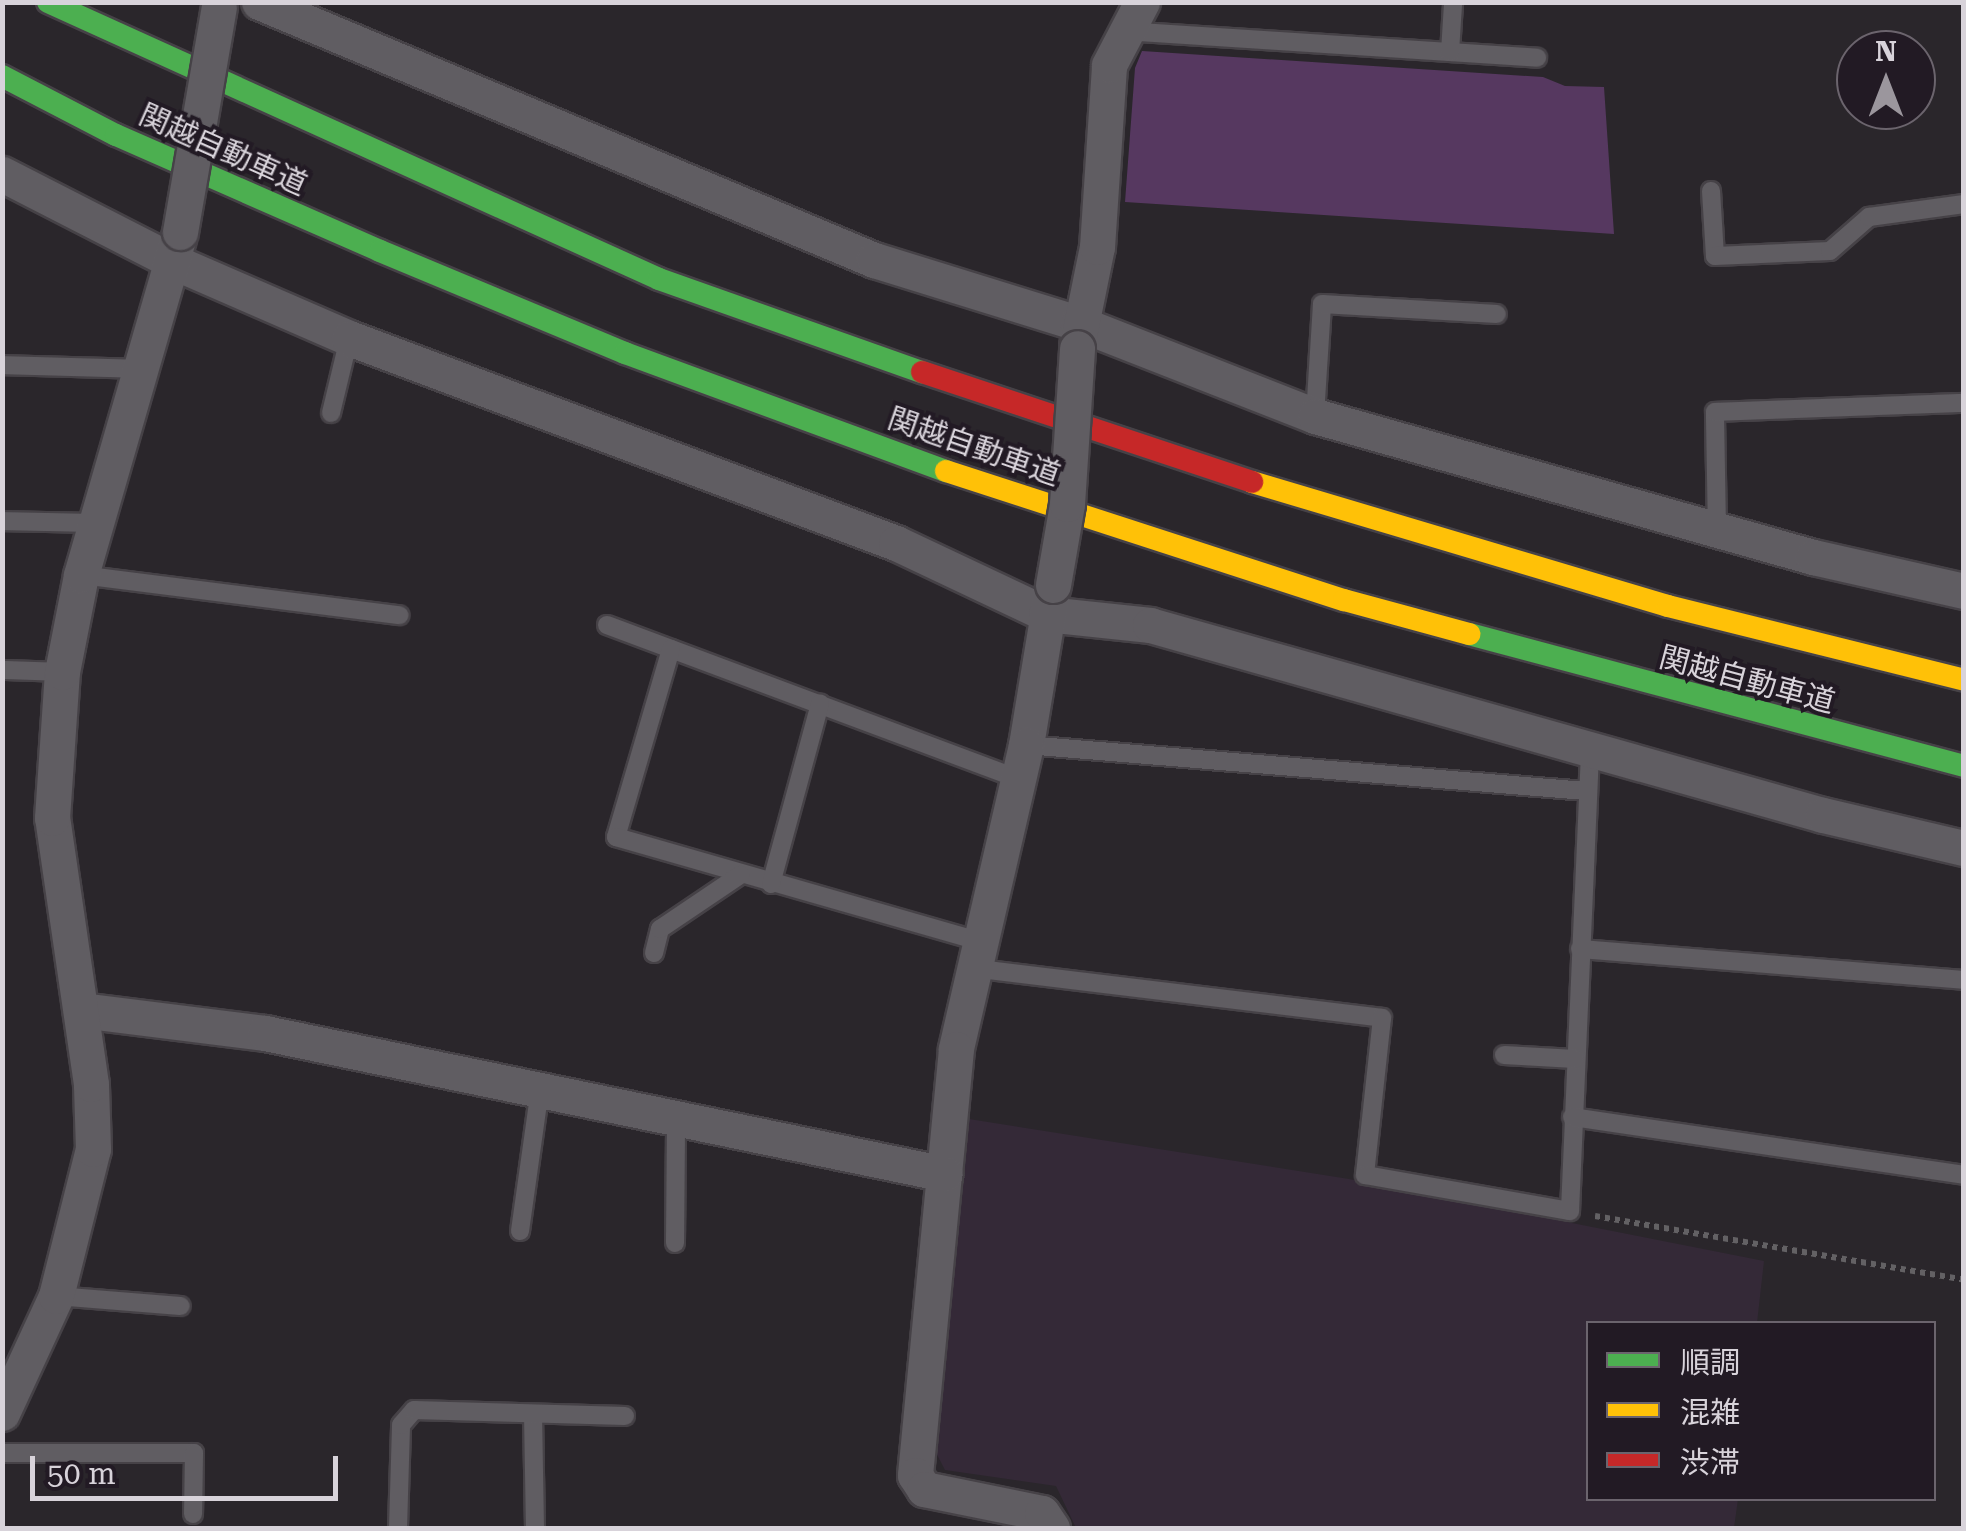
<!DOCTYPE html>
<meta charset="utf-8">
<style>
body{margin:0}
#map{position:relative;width:1966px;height:1531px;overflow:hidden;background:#2a262b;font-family:"Roboto Serif","Noto Sans JP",serif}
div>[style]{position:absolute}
.built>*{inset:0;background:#342937}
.green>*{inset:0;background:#563860}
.path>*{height:6px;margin-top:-3px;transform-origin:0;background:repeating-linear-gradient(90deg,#636164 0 5px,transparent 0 10px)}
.roads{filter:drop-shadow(2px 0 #464247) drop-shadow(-2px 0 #464247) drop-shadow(0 2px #464247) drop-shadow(0 -2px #464247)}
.lane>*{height:18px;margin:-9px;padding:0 9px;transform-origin:9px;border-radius:9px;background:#605d62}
.street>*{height:35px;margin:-17.5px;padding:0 17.5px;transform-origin:17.5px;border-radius:17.5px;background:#605d62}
.fast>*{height:22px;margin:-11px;padding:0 11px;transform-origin:11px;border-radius:11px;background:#4caf50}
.slow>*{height:22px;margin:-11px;padding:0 11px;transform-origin:11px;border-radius:11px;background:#ffc107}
.jam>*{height:22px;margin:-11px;padding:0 11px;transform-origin:11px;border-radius:11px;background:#c62828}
.bridges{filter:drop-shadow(2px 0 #464247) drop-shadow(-2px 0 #464247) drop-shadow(0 2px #464247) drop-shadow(0 -2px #464247)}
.street-bridge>*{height:35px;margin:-17.5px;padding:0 17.5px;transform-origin:17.5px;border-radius:17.5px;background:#605d62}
span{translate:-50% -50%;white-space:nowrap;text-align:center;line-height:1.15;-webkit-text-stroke:8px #221a24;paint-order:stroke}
.street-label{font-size:30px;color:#d8d3da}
.frame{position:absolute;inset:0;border:5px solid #d8d3da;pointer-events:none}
.legend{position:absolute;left:1586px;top:1321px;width:350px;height:180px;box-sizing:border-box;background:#221a24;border:2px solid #6b646d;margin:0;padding:12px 18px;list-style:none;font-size:30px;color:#d8d3da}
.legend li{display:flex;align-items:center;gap:20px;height:50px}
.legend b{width:50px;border:2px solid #6b646d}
.north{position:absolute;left:1836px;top:30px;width:100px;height:100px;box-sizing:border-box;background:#221a24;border:2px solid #6b646d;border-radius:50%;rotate:0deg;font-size:28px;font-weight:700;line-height:40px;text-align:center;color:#d8d3da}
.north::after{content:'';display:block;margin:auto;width:35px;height:45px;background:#9b969d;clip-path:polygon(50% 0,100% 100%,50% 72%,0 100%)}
.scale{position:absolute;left:30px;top:1456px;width:308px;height:45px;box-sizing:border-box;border:5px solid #d8d3da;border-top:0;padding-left:12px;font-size:30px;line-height:35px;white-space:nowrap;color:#d8d3da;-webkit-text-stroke:8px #221a24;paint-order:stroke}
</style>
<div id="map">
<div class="built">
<div style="clip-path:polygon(969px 1119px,1349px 1179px,1764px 1261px,1757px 1323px,1588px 1324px,1588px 1498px,1738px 1499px,1734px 1528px,1076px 1528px,1056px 1486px,945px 1470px,933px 1447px)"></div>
</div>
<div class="green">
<div style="clip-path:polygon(1142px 51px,1543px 77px,1565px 86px,1604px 87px,1614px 234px,1125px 202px,1135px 68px)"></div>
</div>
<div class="path">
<div style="left:1595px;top:1216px;width:375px;rotate:9.8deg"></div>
</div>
<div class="roads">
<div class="lane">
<div style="left:1125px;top:31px;width:413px;rotate:3.7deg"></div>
<div style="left:1450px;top:52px;width:48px;rotate:-86.4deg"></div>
<div style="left:1711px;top:191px;width:65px;rotate:86.5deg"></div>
<div style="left:1715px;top:256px;width:115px;rotate:-2.5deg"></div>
<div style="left:1830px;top:251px;width:52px;rotate:-41.1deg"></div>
<div style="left:1869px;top:217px;width:96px;rotate:-7.8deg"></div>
<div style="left:2px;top:365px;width:143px;rotate:1.6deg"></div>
<div style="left:331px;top:413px;width:77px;rotate:-76.5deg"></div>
<div style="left:1315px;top:416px;width:112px;rotate:-86.4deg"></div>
<div style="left:1322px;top:304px;width:175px;rotate:3.3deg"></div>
<div style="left:2px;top:521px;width:95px;rotate:1.2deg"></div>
<div style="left:1717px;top:531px;width:119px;rotate:-91deg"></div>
<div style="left:1715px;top:412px;width:249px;rotate:-2.1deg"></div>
<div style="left:81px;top:575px;width:321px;rotate:7.2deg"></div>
<div style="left:607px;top:625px;width:438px;rotate:20.5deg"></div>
<div style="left:671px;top:649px;width:196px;rotate:106.3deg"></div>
<div style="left:616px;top:837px;width:374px;rotate:16deg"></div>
<div style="left:2px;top:670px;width:60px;rotate:1.9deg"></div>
<div style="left:1026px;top:745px;width:561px;rotate:4.7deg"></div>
<div style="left:771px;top:884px;width:187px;rotate:-74.8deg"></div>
<div style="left:1580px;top:949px;width:385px;rotate:4.6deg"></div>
<div style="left:654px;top:953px;width:25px;rotate:-76deg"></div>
<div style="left:660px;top:929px;width:97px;rotate:-34deg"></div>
<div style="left:971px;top:968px;width:414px;rotate:6.9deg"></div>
<div style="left:1382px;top:1018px;width:158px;rotate:96.2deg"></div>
<div style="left:1365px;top:1175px;width:208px;rotate:10deg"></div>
<div style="left:1570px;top:1211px;width:461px;rotate:-87.5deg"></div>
<div style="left:1504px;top:1055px;width:71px;rotate:3.2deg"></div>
<div style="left:1572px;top:1117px;width:396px;rotate:8.4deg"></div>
<div style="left:520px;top:1231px;width:143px;rotate:-82deg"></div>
<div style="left:675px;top:1243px;width:125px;rotate:-89.5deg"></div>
<div style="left:56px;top:1296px;width:125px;rotate:4.6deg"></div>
<div style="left:533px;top:1414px;width:114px;rotate:89deg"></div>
<div style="left:2px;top:1453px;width:192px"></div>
<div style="left:194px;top:1453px;width:61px;rotate:90.9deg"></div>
<div style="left:398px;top:1528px;width:103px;rotate:-88.3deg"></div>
<div style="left:401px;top:1425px;width:20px;rotate:-49deg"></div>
<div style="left:414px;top:1410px;width:211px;rotate:1.6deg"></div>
</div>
<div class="street">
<div style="left:259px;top:2px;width:667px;rotate:22.76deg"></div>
<div style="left:874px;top:260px;width:214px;rotate:17.2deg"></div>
<div style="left:1078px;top:323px;width:255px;rotate:21.4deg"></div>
<div style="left:1315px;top:416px;width:518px;rotate:15.81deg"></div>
<div style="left:1813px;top:557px;width:155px;rotate:12.7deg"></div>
<div style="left:2px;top:174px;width:193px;rotate:27.1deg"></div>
<div style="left:174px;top:262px;width:191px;rotate:23.5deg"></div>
<div style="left:349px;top:338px;width:584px;rotate:20.54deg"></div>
<div style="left:896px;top:543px;width:166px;rotate:25.3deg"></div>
<div style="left:1046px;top:614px;width:105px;rotate:6deg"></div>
<div style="left:1150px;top:625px;width:699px;rotate:15.77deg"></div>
<div style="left:1823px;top:815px;width:145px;rotate:13.2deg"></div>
<div style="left:1077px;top:345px;width:100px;rotate:-78.5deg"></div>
<div style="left:1097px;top:247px;width:182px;rotate:-86.2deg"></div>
<div style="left:1109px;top:65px;width:71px;rotate:-62.4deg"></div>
<div style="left:1051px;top:594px;width:153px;rotate:99.4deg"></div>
<div style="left:1026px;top:745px;width:312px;rotate:103deg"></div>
<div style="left:956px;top:1049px;width:428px;rotate:95.5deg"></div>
<div style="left:915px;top:1475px;width:17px;rotate:57deg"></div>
<div style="left:924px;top:1489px;width:120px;rotate:11.5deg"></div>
<div style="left:1042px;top:1513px;width:18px;rotate:56deg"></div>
<div style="left:81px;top:1010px;width:185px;rotate:7.1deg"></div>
<div style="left:265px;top:1033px;width:694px;rotate:11.71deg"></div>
<div style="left:2px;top:1413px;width:129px;rotate:-65.2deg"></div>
<div style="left:56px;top:1296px;width:152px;rotate:-75.9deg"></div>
<div style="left:93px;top:1149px;width:65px;rotate:-91.8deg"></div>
<div style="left:91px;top:1084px;width:269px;rotate:-98.3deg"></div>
<div style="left:52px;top:818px;width:146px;rotate:-86.1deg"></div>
<div style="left:62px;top:672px;width:99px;rotate:-78.9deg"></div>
<div style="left:81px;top:575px;width:349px;rotate:-73.9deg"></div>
</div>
<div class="fast">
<div style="left:48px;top:2px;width:671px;rotate:24.39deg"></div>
<div style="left:659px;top:279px;width:279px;rotate:19.5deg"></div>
<div style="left:2px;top:76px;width:128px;rotate:27.4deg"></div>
<div style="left:116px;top:135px;width:288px;rotate:23.7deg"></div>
<div style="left:380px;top:251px;width:265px;rotate:22.6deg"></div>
<div style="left:625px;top:353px;width:342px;rotate:20.2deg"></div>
<div style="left:1469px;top:634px;width:512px;rotate:14.93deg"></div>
</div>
<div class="slow">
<div style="left:946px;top:471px;width:418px;rotate:18deg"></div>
<div style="left:1344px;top:600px;width:130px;rotate:15.2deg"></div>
<div style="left:1252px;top:482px;width:434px;rotate:16.6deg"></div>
<div style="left:1668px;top:606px;width:305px;rotate:14deg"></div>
</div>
<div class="jam">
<div style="left:922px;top:372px;width:348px;rotate:18.4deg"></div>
</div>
</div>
<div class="bridges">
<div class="street-bridge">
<div style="left:180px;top:232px;width:228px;rotate:-80.2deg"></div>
<div style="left:1053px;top:585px;width:82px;rotate:-80.2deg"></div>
<div style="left:1067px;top:504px;width:156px;rotate:-86.3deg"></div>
</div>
</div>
<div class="street-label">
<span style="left:223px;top:150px;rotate:24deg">関越自動車道</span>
<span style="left:974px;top:447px;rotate:19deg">関越自動車道</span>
<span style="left:1747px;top:680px;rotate:15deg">関越自動車道</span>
</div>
<div class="frame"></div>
<ul class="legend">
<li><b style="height:12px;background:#4caf50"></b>順調</li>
<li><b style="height:12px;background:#ffc107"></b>混雑</li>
<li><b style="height:12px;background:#c62828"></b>渋滞</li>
</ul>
<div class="north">N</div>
<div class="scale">50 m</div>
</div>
